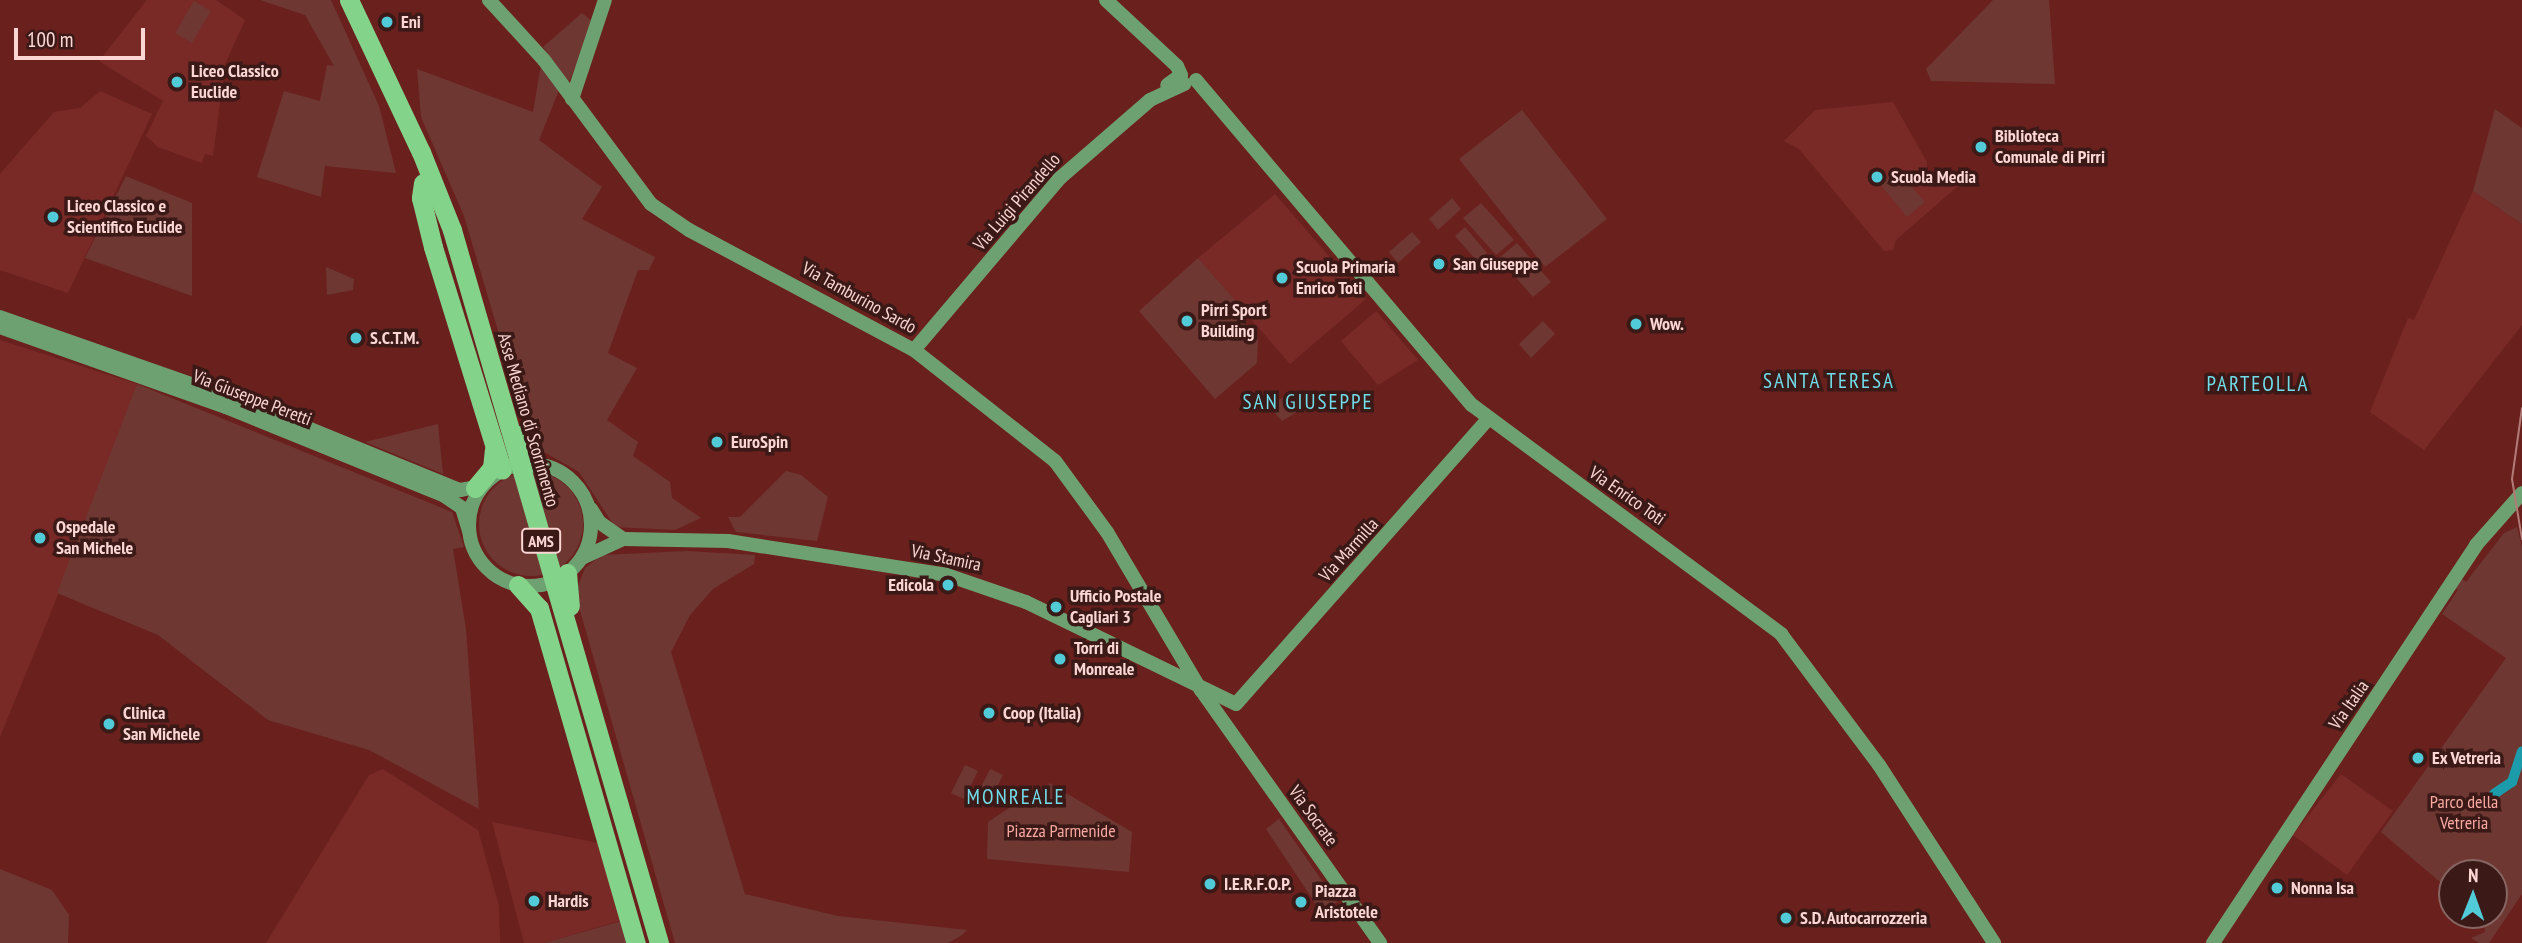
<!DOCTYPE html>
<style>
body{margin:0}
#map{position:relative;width:2522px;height:943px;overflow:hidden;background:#6a211e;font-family:"PT Sans Narrow",sans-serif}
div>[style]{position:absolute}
.built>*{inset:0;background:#792a27}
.green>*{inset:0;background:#6e3732}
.round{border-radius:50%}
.canal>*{height:10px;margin:-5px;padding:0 5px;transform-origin:5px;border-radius:5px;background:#1c9caa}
.secondary>*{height:14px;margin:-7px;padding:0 7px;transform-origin:7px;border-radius:7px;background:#6ea171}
.secondary>.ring{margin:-7px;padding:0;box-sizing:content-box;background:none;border:14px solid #6ea171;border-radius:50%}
.highway>*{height:19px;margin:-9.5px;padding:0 9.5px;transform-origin:9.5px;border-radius:9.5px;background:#83d48a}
.tram>*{height:2px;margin:-1px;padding:0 1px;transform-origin:1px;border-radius:1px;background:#b27b77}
.dots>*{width:19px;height:19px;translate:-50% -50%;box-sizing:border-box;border:4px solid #3a1917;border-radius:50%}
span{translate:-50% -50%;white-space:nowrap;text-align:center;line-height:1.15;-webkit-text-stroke:7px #3a1917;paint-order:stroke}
.shield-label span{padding:2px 5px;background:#3a1917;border:2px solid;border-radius:5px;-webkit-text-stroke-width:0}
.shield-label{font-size:16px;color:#fbd6d2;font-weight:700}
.poi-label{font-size:18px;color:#fbd6d2;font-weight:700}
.left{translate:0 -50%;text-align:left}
.right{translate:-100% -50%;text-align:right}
.street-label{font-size:18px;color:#fbd6d2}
.park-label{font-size:18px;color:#f9a9a1}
.quarter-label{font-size:21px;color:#72ddea;letter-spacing:2px}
.north{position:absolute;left:2438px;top:859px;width:70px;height:70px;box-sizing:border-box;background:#3a1917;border:2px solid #876562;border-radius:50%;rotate:1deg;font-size:19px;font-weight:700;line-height:28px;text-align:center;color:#fbd6d2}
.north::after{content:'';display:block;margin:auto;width:24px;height:32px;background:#52cbd9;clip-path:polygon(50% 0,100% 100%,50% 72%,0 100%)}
.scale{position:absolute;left:14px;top:28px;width:131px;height:32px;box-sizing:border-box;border:4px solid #fbd6d2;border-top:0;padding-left:9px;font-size:21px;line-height:24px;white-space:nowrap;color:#fbd6d2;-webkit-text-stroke:5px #3a1917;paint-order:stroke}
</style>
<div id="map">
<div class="built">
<div style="clip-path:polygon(147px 0,216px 0,245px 20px,225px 64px,213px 156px,205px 154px,202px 163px,158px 147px,146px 136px,163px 101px,99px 61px)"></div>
<div style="clip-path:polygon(100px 91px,152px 114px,68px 293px,0 270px,0 174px,54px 112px,80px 108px)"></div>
<div style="clip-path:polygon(1893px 102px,1927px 162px,1927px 172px,1936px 182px,1959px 185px,1896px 240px,1893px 250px,1884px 251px,1799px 149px,1784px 141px,1815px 110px)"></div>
<div style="clip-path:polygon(2473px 191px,2522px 224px,2522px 325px,2424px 450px,2370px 412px,2408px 318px,2414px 320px)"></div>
<div style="clip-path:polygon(1275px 194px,1366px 299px,1290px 364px,1198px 258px)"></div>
<div style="clip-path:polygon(1376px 311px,1418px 360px,1378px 385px,1341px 341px)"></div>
<div style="clip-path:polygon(0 340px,137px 384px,97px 499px,0 737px)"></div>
<div style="clip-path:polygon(383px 769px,478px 830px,499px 906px,500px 943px,266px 943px,369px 775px)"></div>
<div style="clip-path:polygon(2341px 774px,2393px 811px,2347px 875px,2293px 835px)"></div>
<div style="clip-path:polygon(492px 822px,599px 843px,622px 920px,544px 943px,524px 943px)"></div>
</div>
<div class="green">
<div style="clip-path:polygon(260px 0,331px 0,379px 106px,396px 173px,325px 166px,321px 197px,257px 177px,284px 91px,320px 101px,327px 65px,334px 66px,305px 15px)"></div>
<div style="clip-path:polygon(1993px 0,2049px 0,2055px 84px,1931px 81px,1926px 69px)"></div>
<div style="clip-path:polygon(194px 1px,211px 11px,192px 43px,175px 33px)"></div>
<div style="clip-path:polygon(582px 13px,593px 22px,569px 82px,543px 47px)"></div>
<div style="clip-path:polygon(541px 65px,559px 90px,539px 140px,602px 187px,582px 219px,655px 257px,649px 270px,638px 270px,608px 353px,637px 368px,607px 420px,638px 442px,633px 456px,670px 482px,672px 498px,701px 518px,675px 530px,615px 527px,579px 472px,532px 445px,464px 216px,421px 117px,417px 69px,533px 112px)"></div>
<div style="clip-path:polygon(2495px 109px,2522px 128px,2522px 224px,2473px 191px)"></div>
<div style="clip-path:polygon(1522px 110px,1607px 219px,1545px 267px,1459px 159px)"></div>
<div style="clip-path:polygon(1897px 170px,1925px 202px,1907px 217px,1880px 184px)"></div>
<div style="clip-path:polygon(126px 176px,192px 203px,192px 296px,85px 258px)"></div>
<div style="clip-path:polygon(1452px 198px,1461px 209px,1438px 230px,1429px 219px)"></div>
<div style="clip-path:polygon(1481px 203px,1514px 240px,1496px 255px,1463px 218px)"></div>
<div style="clip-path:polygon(1465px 227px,1487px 253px,1477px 261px,1455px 236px)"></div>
<div style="clip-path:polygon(1412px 232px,1421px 242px,1398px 263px,1389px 252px)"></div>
<div style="clip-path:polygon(1517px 243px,1551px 282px,1533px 297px,1499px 258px)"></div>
<div style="clip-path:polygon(1198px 258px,1249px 316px,1243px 322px,1258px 340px,1257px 363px,1215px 399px,1139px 311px)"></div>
<div style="clip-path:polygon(326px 267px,354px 279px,353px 290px,327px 295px)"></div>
<div style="clip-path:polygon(1543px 321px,1555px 334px,1531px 358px,1519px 344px)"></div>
<div style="clip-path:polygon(137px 384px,452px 512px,464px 547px,453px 549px,466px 629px,479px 809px,369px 750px,268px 720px,158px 635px,57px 593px)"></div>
<div style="clip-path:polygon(1293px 391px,1304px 408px,1282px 421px,1269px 406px)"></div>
<div style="clip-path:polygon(438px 424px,443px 474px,365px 442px)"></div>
<div style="clip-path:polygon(786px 471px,801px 475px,828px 497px,817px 541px,736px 532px,728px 517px,740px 517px)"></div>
<div class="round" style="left:479px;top:472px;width:104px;height:104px"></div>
<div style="clip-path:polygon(2517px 527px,2522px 547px,2522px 894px,2489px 943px,2479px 943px,2471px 938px,2485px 932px,2483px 915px,2494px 915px,2494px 873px,2452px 873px,2452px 892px,2381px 832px,2506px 658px,2442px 614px,2458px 590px,2453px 586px,2458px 577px,2466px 582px,2504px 533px)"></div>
<div style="clip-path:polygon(687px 551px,755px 555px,754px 564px,713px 589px,690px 615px,671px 652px,745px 894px,838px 916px,967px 930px,962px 935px,948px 943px,675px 943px,575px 593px,585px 568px,602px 555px)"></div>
<div style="clip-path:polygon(965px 765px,978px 771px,964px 799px,951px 793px)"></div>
<div style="clip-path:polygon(990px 769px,1003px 775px,989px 803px,976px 797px)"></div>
<div style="clip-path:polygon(1049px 783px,1132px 832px,1129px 872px,987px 859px,988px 822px,1009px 808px,1044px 801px)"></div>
<div style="clip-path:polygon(1279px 819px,1337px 902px,1321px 912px,1266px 829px)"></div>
<div style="clip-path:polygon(0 869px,52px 890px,69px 915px,68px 943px,0 943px)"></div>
<div style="clip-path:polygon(622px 920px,630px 943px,544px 943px,618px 922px)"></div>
</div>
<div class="canal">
<div style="left:2494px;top:794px;width:22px;rotate:-34deg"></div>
<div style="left:2512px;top:782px;width:32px;rotate:-72deg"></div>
</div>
<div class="secondary">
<div style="left:489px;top:0;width:81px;rotate:47.5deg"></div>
<div style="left:544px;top:60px;width:179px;rotate:53.4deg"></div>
<div style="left:651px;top:204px;width:46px;rotate:34.4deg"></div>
<div style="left:689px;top:230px;width:255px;rotate:28.1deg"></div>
<div style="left:914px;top:350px;width:179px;rotate:38.2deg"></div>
<div style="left:1055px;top:461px;width:88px;rotate:53.8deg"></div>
<div style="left:1107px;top:532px;width:184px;rotate:59.3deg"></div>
<div style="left:1201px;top:690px;width:310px;rotate:54.7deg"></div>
<div style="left:1106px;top:0;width:97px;rotate:42.9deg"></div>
<div style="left:1177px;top:66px;width:10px;rotate:66deg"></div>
<div style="left:1181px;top:75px;width:17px;rotate:144deg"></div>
<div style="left:1196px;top:80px;width:426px;rotate:49.7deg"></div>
<div style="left:1472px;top:405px;width:385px;rotate:36.5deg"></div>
<div style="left:1781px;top:634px;width:164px;rotate:53.2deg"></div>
<div style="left:1879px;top:765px;width:212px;rotate:57.1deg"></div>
<div style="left:572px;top:99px;width:104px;rotate:-71.6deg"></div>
<div style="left:0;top:317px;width:264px;rotate:19.3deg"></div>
<div style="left:249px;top:404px;width:228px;rotate:22.2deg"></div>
<div style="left:460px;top:490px;width:22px;rotate:-10deg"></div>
<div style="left:0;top:327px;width:240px;rotate:19.5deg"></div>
<div style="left:226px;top:407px;width:234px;rotate:22.1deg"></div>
<div style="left:443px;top:495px;width:23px;rotate:34deg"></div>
<div style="left:462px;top:508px;width:24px;rotate:73deg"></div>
<div style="left:914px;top:350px;width:226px;rotate:-49.7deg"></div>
<div style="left:1060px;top:178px;width:119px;rotate:-40.9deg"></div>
<div style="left:1150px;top:100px;width:38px;rotate:-25deg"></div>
<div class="ring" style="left:469px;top:464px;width:108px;height:108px"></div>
<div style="left:591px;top:509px;width:15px;rotate:58deg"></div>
<div style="left:599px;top:522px;width:29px;rotate:35deg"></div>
<div style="left:582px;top:558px;width:45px;rotate:-24.9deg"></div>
<div style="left:623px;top:539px;width:105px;rotate:1.1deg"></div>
<div style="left:728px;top:541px;width:222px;rotate:8.8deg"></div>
<div style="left:947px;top:575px;width:83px;rotate:18.9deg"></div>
<div style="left:1026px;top:602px;width:233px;rotate:25.9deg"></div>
<div style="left:1236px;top:704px;width:380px;rotate:-48.5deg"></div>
<div style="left:2213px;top:943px;width:477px;rotate:-56.5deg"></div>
<div style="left:2476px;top:545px;width:69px;rotate:-48.5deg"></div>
</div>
<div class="highway">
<div style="left:349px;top:0;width:168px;rotate:64.7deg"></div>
<div style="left:421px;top:152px;width:84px;rotate:68.3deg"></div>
<div style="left:452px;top:230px;width:742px;rotate:73.81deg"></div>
<div style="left:423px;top:183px;width:15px;rotate:98deg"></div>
<div style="left:421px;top:198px;width:50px;rotate:76.2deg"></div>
<div style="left:433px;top:247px;width:233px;rotate:72.8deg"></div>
<div style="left:521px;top:435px;width:33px;rotate:61deg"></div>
<div style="left:475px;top:488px;width:26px;rotate:-50deg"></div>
<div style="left:492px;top:468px;width:18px;rotate:-84deg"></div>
<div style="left:567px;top:573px;width:33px;rotate:85deg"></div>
<div style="left:518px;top:585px;width:31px;rotate:48deg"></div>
<div style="left:539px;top:608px;width:349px;rotate:73.9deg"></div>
</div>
<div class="tram">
<div style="left:2522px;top:408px;width:72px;rotate:98deg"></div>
<div style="left:2512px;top:479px;width:61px;rotate:80.5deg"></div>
</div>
<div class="dots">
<div style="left:387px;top:22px;background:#52cbd9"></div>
<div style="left:177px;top:82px;background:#52cbd9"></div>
<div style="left:1981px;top:147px;background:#52cbd9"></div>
<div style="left:1877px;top:177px;background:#52cbd9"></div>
<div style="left:53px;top:217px;background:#52cbd9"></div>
<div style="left:1439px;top:264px;background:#52cbd9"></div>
<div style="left:1282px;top:278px;background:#52cbd9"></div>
<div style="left:1187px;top:321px;background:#52cbd9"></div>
<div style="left:1636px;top:324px;background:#52cbd9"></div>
<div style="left:356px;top:338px;background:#52cbd9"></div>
<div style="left:717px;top:442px;background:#52cbd9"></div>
<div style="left:40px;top:538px;background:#52cbd9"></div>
<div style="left:948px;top:585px;background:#52cbd9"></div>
<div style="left:1056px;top:607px;background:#52cbd9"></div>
<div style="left:1060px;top:659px;background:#52cbd9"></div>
<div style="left:989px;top:713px;background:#52cbd9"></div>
<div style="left:109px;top:724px;background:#52cbd9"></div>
<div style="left:2418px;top:758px;background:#52cbd9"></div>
<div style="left:1210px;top:884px;background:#52cbd9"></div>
<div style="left:2277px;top:888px;background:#52cbd9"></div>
<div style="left:534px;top:901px;background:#52cbd9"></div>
<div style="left:1301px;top:902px;background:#52cbd9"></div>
<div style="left:1786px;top:918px;background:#52cbd9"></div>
</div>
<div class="shield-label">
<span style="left:541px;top:541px">AMS</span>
</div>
<div class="poi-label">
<span class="left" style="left:401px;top:22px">Eni</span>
<span class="left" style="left:191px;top:82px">Liceo Classico<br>Euclide</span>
<span class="left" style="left:1995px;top:147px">Biblioteca<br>Comunale di Pirri</span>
<span class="left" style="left:1891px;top:177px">Scuola Media</span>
<span class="left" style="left:67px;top:217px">Liceo Classico e<br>Scientifico Euclide</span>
<span class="left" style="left:1453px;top:264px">San Giuseppe</span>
<span class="left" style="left:1296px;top:278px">Scuola Primaria<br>Enrico Toti</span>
<span class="left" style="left:1201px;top:321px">Pirri Sport<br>Building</span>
<span class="left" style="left:1650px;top:324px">Wow.</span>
<span class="left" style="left:370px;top:338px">S.C.T.M.</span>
<span class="left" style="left:731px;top:442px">EuroSpin</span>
<span class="left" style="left:56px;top:538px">Ospedale<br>San Michele</span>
<span class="right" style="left:934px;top:585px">Edicola</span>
<span class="left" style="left:1070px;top:607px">Ufficio Postale<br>Cagliari 3</span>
<span class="left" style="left:1074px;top:659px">Torri di<br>Monreale</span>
<span class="left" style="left:1003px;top:713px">Coop (Italia)</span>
<span class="left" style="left:123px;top:724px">Clinica<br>San Michele</span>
<span class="left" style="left:2432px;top:758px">Ex Vetreria</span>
<span class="left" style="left:1224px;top:884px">I.E.R.F.O.P.</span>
<span class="left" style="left:2291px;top:888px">Nonna Isa</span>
<span class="left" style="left:1315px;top:902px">Piazza<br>Aristotele</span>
<span class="left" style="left:548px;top:901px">Hardis</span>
<span class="left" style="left:1800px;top:918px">S.D. Autocarrozzeria</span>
</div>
<div class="street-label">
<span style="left:1017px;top:202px;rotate:-49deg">Via Luigi Pirandello</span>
<span style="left:859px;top:298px;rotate:29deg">Via Tamburino Sardo</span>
<span style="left:252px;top:398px;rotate:21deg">Via Giuseppe Peretti</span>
<span style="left:528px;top:420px;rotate:74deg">Asse Mediano di Scorrimento</span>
<span style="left:1627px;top:496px;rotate:35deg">Via Enrico Toti</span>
<span style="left:1349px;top:550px;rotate:-48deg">Via Marmilla</span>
<span style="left:946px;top:558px;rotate:12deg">Via Stamira</span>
<span style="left:2349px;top:705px;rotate:-55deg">Via Italia</span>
<span style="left:1313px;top:816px;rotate:54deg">Via Socrate</span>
</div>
<div class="park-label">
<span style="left:2464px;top:813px">Parco della<br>Vetreria</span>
<span style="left:1061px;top:831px">Piazza Parmenide</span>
</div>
<div class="quarter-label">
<span style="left:1829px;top:381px">SANTA TERESA</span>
<span style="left:2258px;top:384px">PARTEOLLA</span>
<span style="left:1308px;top:402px">SAN GIUSEPPE</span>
<span style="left:1016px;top:797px">MONREALE</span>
</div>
<div class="north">N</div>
<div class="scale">100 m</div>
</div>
